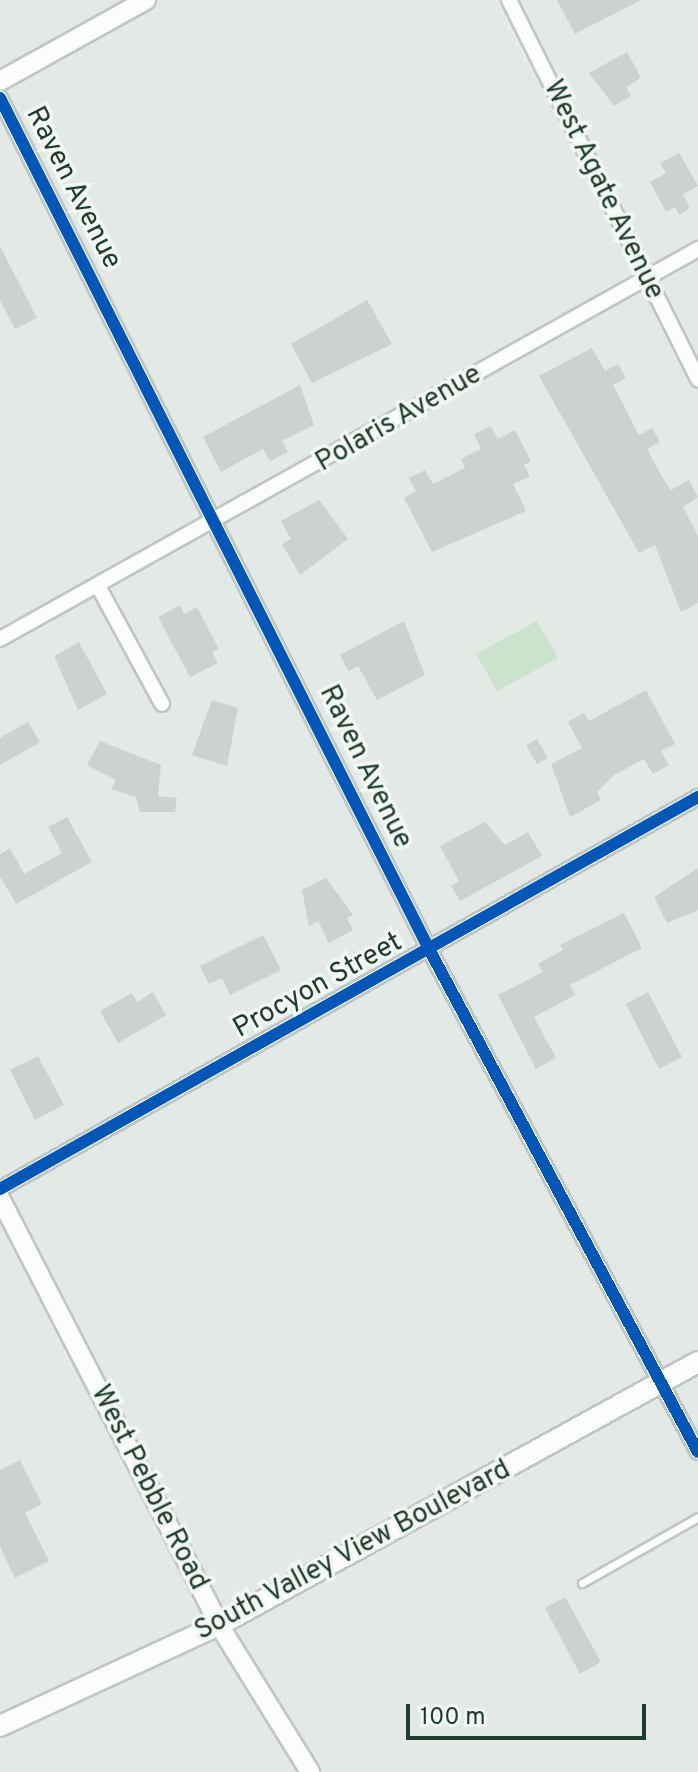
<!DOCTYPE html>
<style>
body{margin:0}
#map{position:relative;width:698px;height:1772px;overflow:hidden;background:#e3e9e5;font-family:Overpass,sans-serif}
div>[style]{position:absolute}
.green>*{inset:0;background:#cbe3cd}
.building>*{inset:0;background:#cdd2cf}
.roads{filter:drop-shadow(2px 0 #c0c6c2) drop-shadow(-2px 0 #c0c6c2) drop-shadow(0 2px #c0c6c2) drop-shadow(0 -2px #c0c6c2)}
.service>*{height:7px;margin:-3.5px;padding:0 3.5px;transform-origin:3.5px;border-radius:3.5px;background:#fbfcfb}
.minor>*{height:14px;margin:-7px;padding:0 7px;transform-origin:7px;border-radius:7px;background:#fbfcfb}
.tertiary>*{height:18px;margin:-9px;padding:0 9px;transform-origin:9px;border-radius:9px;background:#fbfcfb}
.secondary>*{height:20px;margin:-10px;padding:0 10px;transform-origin:10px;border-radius:10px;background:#fbfcfb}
.cycleway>*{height:12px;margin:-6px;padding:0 6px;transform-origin:6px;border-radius:6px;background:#0057b8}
span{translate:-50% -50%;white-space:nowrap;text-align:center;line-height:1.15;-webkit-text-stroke:7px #f1f8f3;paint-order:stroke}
.street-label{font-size:28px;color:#203c2e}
.scale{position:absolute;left:406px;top:1704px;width:240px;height:36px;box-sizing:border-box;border:4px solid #203c2e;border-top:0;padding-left:10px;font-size:24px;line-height:28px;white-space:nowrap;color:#203c2e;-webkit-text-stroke:6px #f1f8f3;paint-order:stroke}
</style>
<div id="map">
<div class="green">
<div style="clip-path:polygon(537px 621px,558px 658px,497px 691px,476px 654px)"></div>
</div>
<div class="building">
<div style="clip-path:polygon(557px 0,641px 0,575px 34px)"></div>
<div style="clip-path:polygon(627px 52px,641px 78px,626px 87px,631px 96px,614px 106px,589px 73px)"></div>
<div style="clip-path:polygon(679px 153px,698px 186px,683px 194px,690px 208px,679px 215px,675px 207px,666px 212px,650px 182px,666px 173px,660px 163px)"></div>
<div style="clip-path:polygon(0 246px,37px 318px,15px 329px,0 300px)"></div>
<div style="clip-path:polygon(367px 300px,392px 344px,312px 383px,291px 344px)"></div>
<div style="clip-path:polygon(592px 348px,605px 371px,618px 364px,626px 378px,613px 385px,639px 435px,652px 428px,660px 442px,647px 449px,662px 477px,671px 490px,689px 480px,698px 497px,683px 507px,698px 536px,698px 603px,681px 612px,655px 545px,639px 553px,539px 376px)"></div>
<div style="clip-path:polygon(300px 385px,314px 425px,282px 441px,288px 452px,270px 461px,263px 449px,221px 472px,203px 437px)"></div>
<div style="clip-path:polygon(491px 426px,498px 439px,515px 430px,531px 461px,524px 465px,530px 476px,513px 484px,526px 511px,432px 552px,404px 498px,416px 491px,409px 478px,425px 470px,433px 484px,465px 468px,461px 459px,481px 449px,474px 434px)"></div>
<div style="clip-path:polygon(319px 500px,348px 539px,300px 575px,282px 544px,291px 539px,281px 521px)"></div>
<div style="clip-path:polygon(180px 605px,184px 614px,197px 607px,219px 649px,212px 652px,218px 663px,190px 677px,158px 617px)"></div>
<div style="clip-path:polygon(404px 621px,425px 675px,377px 700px,358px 666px,348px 671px,340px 655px)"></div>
<div style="clip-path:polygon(79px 642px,107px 694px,78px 710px,54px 656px)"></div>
<div style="clip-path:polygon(646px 690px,675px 744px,661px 751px,669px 765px,653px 774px,644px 759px,614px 775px,597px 792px,601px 800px,570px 817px,551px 764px,582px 748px,568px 722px,584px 713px,589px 721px)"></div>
<div style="clip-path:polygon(212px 700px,238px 708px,227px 766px,192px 755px)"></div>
<div style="clip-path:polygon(28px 722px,40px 742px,0 765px,0 738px)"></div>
<div style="clip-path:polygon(537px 739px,548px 758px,537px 764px,526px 745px)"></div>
<div style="clip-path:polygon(100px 741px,161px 765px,158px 796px,177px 798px,175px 812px,140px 812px,136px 797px,111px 789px,116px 780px,87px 765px)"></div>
<div style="clip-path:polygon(67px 817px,92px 862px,16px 904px,0 876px,0 854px,10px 848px,24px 874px,62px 853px,48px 827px)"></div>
<div style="clip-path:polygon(485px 822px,505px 845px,528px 832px,542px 856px,460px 901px,451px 886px,459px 881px,440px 846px)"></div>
<div style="clip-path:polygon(698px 868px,698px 910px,667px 923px,654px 897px)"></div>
<div style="clip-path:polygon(326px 878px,353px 915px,347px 918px,353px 930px,329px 943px,318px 921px,309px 926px,302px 890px)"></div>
<div style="clip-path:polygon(624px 913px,642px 948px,570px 985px,575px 995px,534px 1017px,556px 1058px,536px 1069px,498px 995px,543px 972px,538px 964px,563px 950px,560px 945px)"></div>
<div style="clip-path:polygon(263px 935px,281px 970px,230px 995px,222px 978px,209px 984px,200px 966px)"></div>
<div style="clip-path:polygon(153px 992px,166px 1015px,118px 1043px,100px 1011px,132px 993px,137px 1002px)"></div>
<div style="clip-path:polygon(648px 992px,682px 1057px,659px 1069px,626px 1004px)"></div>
<div style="clip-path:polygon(38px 1056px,64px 1105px,35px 1120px,10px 1070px)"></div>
<div style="clip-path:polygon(20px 1460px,42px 1504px,25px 1513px,49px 1561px,15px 1578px,0 1547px,0 1470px)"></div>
<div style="clip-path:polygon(565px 1597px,601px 1662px,580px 1674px,545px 1608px)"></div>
</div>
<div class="roads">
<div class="service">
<div style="left:582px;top:1583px;width:133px;rotate:-29.6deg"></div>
</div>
<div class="minor">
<div style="left:509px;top:0;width:424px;rotate:63.5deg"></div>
<div style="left:0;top:98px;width:955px;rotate:63.25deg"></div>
<div style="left:430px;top:951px;width:568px;rotate:61.86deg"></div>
<div style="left:98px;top:586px;width:134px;rotate:61.5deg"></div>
<div style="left:0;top:639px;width:800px;rotate:-29.19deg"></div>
<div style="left:0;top:1189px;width:801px;rotate:-29.32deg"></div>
</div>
<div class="tertiary">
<div style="left:0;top:81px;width:167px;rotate:-29deg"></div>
<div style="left:0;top:1198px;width:480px;rotate:62.8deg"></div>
<div style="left:219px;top:1625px;width:173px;rotate:58.2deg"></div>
</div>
<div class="secondary">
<div style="left:0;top:1726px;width:241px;rotate:-24.8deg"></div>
<div style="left:219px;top:1625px;width:546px;rotate:-28.77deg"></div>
</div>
</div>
<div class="cycleway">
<div style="left:0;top:98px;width:955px;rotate:63.25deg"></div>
<div style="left:430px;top:951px;width:568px;rotate:61.86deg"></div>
<div style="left:0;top:1189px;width:801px;rotate:-29.32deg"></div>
</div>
<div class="street-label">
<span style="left:73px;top:188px;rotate:63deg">Raven Avenue</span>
<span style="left:603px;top:190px;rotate:64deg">West Agate Avenue</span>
<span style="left:399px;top:419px;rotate:-30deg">Polaris Avenue</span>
<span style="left:365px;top:767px;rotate:64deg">Raven Avenue</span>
<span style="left:318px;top:986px;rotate:-29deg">Procyon Street</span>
<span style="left:149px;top:1488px;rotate:63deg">West Pebble Road</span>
<span style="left:353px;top:1551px;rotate:-28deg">South Valley View Boulevard</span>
</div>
<div class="scale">100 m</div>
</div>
